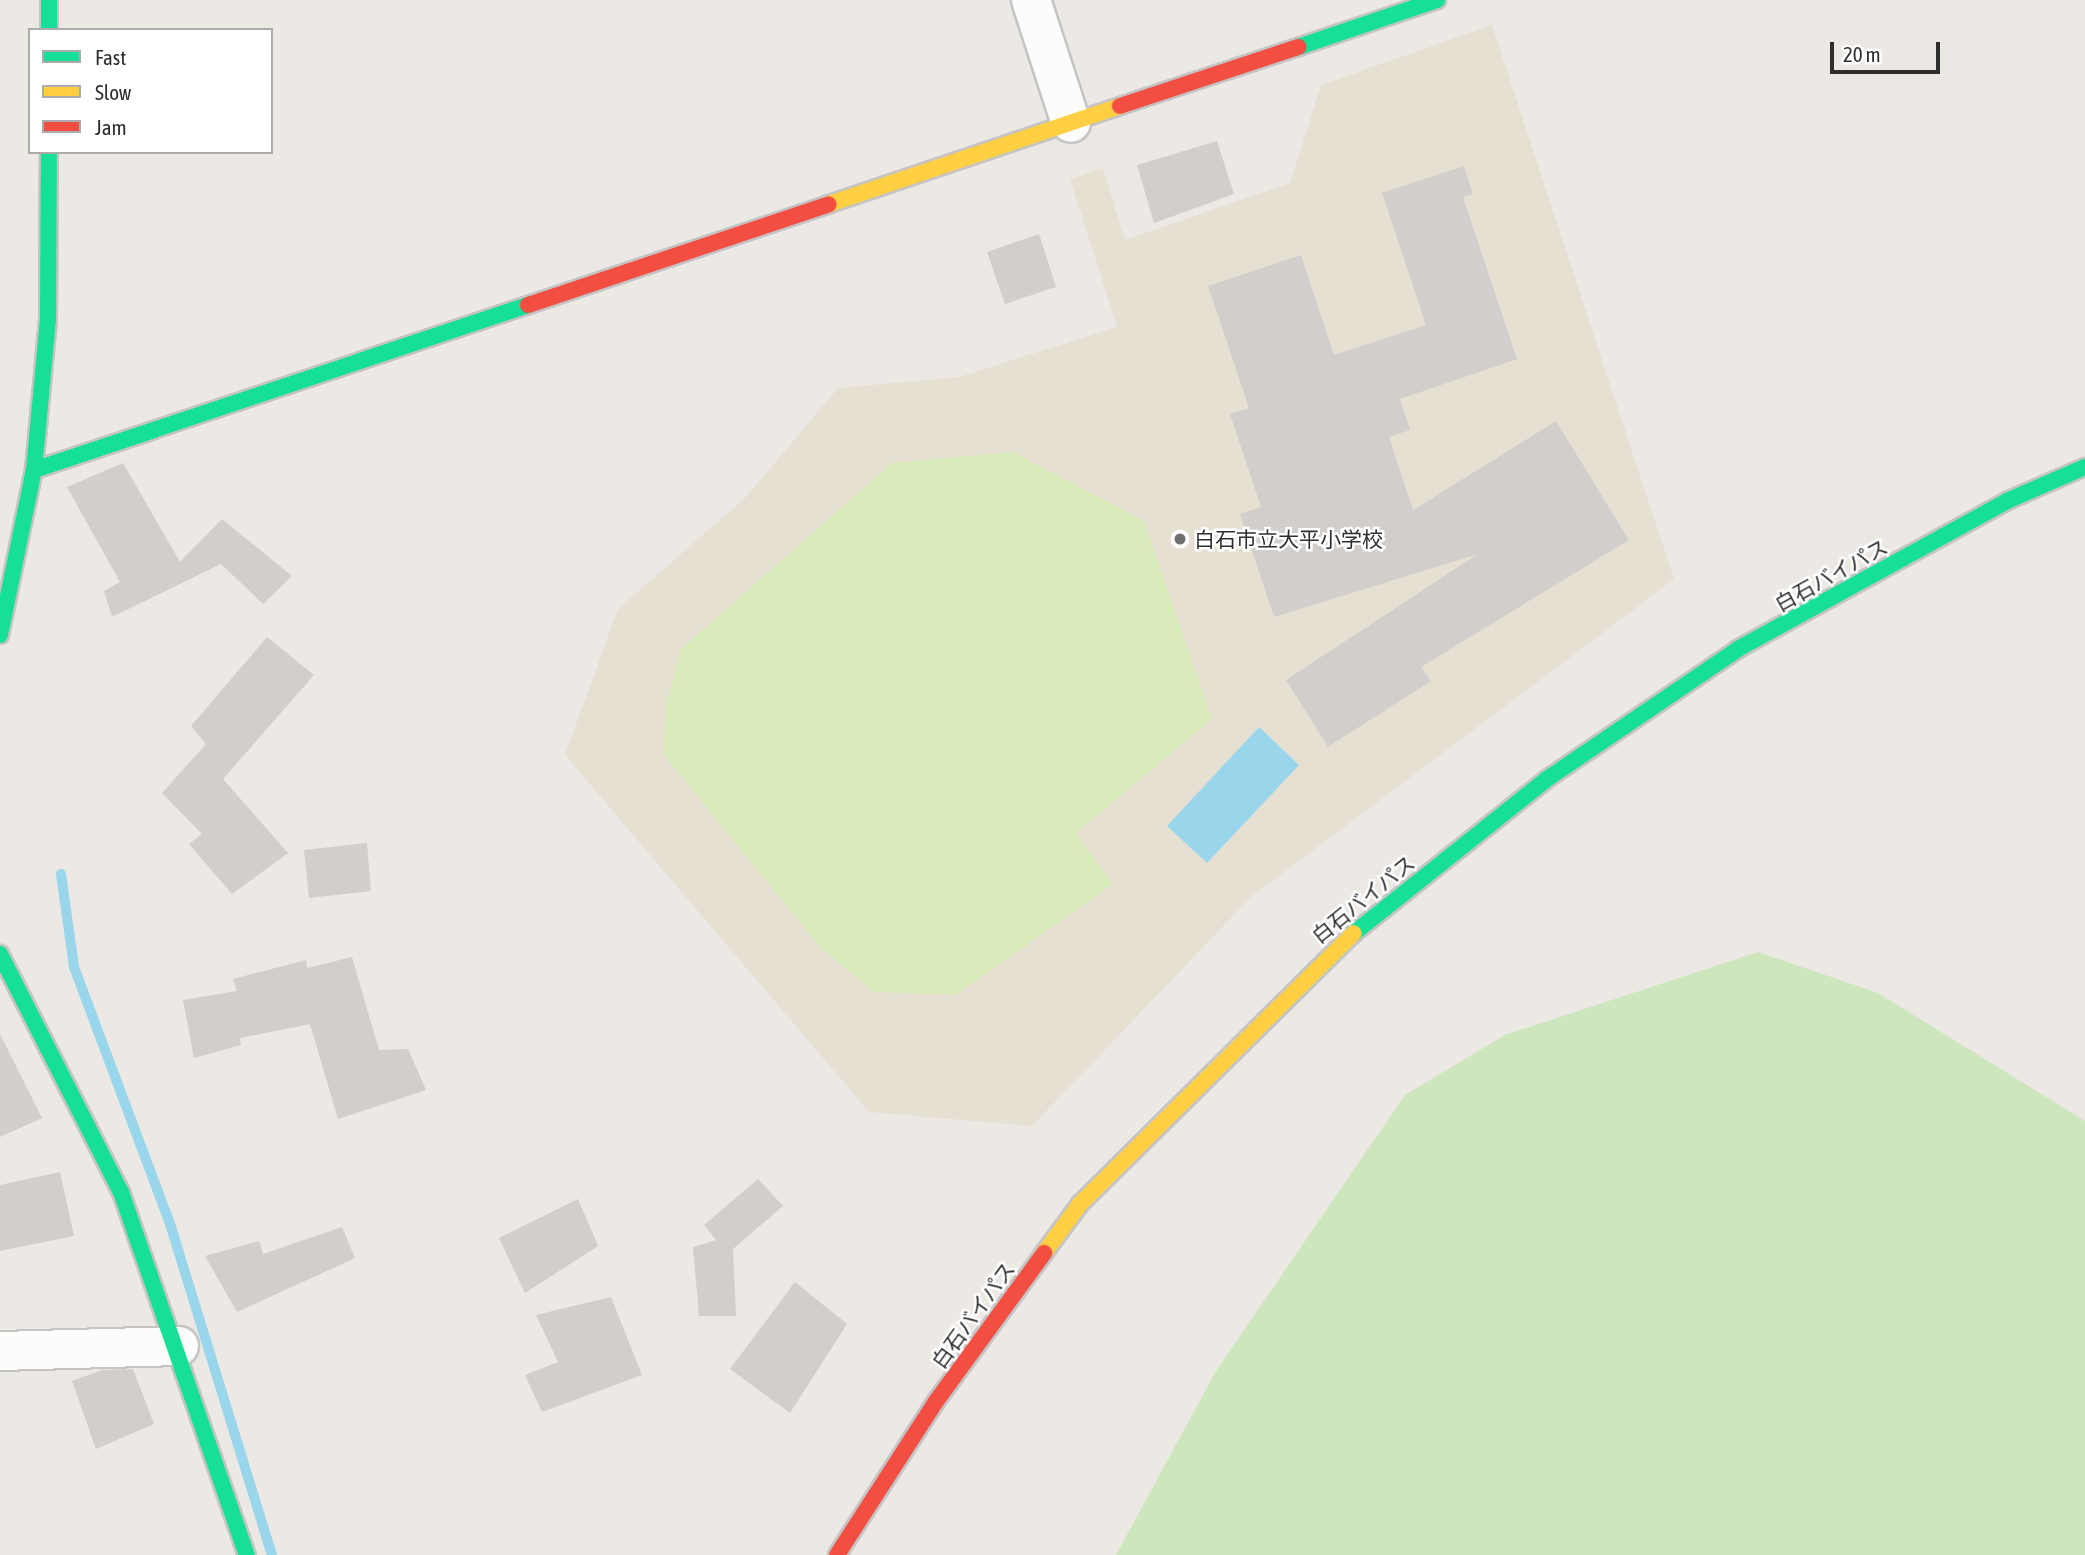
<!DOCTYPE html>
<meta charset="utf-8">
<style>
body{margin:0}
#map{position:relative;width:2085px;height:1555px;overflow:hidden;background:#ece8e4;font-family:"Asap Condensed","Noto Sans JP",sans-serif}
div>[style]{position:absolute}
.education>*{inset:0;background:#e6e0d3}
.green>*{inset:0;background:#cee6be}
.pitch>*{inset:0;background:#d9eabb}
.water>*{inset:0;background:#99d6ec}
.stream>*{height:10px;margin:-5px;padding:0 5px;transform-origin:5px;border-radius:5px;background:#99d6ec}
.building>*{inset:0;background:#d1cecb}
.roads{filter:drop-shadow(2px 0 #c5c4c5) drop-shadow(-2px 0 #c5c4c5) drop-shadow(0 2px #c5c4c5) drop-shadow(0 -2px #c5c4c5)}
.street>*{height:38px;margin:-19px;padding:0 19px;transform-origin:19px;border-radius:19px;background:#fcfcfb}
.fast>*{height:16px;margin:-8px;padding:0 8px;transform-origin:8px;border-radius:8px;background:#16e098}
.slow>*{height:16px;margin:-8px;padding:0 8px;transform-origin:8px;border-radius:8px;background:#ffcf43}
.jam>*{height:16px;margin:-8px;padding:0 8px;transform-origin:8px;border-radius:8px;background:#f24e42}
.dots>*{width:19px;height:19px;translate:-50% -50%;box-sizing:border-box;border:4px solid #fff;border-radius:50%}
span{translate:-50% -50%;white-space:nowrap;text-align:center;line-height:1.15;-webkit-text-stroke:5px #fff;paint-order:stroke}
.poi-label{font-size:21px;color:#2e2e2e}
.left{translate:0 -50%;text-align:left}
.street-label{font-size:21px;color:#2e2e2e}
.legend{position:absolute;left:28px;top:28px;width:245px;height:126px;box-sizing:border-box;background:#fff;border:2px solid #ababab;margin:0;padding:9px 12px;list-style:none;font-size:21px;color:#2e2e2e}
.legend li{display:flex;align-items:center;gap:14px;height:35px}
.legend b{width:35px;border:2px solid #ababab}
.scale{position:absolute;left:1830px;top:42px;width:110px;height:32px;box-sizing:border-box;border:4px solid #2e2e2e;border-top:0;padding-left:9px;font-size:21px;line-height:24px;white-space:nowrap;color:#2e2e2e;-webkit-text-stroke:5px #fff;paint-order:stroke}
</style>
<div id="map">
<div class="education">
<div style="clip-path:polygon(1492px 25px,1674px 579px,1252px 896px,1032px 1126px,869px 1112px,565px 755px,618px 609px,745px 498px,838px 388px,959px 377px,1117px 327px,1070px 179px,1103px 168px,1125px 240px,1290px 183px,1321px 85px)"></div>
</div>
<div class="green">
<div style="clip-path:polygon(1758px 952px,1878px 993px,2085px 1121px,2085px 1555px,1116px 1555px,1216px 1371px,1405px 1095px,1505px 1035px)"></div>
</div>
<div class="pitch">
<div style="clip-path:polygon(1013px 452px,1144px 521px,1212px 719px,1076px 833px,1113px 884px,956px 995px,874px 992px,821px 948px,663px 754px,667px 701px,681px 649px,892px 463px)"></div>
</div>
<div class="water">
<div style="clip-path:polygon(1259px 727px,1299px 765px,1207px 863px,1167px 826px)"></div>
</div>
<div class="stream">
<div style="left:61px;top:874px;width:94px;rotate:82deg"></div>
<div style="left:74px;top:967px;width:278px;rotate:69.5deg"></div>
<div style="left:171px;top:1227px;width:343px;rotate:72.9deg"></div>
</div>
<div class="building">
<div style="clip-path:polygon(1217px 141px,1234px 194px,1154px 223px,1137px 165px)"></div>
<div style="clip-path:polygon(1464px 166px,1473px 194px,1463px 197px,1517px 359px,1400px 399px,1410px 430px,1389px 437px,1413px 510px,1556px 421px,1629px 540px,1421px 667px,1431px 681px,1328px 747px,1286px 680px,1478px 554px,1274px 617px,1240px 514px,1261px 507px,1230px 414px,1249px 408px,1208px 286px,1301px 255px,1334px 355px,1426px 325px,1382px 193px)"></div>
<div style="clip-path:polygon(1039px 234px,1056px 287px,1005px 304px,987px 252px)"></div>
<div style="clip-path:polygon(123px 463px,180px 562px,222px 519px,292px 576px,263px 604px,221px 564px,112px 617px,104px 591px,120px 582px,67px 487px)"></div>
<div style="clip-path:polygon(267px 637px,314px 675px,223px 779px,288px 853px,232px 894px,189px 844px,202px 834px,162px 793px,206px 744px,191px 726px)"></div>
<div style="clip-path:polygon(367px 843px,371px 891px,309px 898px,304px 850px)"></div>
<div style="clip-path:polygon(352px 957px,379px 1050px,408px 1049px,426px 1090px,338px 1119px,310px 1024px,240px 1038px,241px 1045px,194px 1058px,183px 1000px,237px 991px,233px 979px,306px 960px,307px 968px)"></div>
<div style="clip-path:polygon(0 1034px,42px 1118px,0 1137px)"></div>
<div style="clip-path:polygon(60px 1172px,74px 1236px,0 1251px,0 1185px)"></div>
<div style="clip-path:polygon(758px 1179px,783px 1206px,733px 1249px,736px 1316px,699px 1316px,693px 1247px,716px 1240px,704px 1225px)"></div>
<div style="clip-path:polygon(578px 1199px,598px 1246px,525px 1293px,499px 1238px)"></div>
<div style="clip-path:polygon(342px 1227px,355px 1258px,237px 1312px,205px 1256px,259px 1241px,263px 1254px)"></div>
<div style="clip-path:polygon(795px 1282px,847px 1324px,790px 1413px,730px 1369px)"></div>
<div style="clip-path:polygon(611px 1297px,642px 1375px,542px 1412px,525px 1375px,558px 1362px,536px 1315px)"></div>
<div style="clip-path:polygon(133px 1369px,154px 1424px,96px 1449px,72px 1381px,102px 1370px)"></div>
</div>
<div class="roads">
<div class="street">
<div style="left:1031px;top:0;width:129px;rotate:72deg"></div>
<div style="left:0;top:1351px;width:179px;rotate:-1.6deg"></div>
</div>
<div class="fast">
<div style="left:49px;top:0;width:30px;rotate:90deg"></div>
<div style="left:1298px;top:47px;width:147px;rotate:-18.7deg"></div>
<div style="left:34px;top:470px;width:521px;rotate:-18.47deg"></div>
<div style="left:0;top:635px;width:168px;rotate:-78.4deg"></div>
<div style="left:34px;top:470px;width:153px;rotate:-84.7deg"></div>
<div style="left:48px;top:318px;width:166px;rotate:-89.7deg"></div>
<div style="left:1354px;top:933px;width:247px;rotate:-38.6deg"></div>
<div style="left:1547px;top:779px;width:231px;rotate:-34.2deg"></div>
<div style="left:1738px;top:649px;width:307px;rotate:-28.8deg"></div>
<div style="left:2007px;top:501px;width:85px;rotate:-23.6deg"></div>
<div style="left:0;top:954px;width:267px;rotate:63.1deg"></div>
<div style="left:121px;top:1192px;width:384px;rotate:70.9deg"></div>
</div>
<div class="slow">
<div style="left:829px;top:204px;width:307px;rotate:-18.6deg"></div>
<div style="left:1044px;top:1253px;width:61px;rotate:-53.7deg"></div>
<div style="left:1080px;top:1204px;width:385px;rotate:-44.7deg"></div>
</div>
<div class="jam">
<div style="left:1120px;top:106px;width:188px;rotate:-18.3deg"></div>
<div style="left:528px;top:305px;width:317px;rotate:-18.5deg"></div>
<div style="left:837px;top:1555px;width:184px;rotate:-57.2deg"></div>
<div style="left:937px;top:1400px;width:182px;rotate:-53.9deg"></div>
</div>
</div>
<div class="dots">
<div style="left:1180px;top:539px;background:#706f6e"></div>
</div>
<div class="poi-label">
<span class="left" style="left:1194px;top:539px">白石市立大平小学校</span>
</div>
<div class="street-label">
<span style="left:1831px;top:575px;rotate:-29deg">白石バイパス</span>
<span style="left:1363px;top:899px;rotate:-39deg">白石バイパス</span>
<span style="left:973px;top:1315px;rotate:-54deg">白石バイパス</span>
</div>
<ul class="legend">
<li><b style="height:9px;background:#16e098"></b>Fast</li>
<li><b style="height:9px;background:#ffcf43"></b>Slow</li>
<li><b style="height:9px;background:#f24e42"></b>Jam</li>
</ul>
<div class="scale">20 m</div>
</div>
